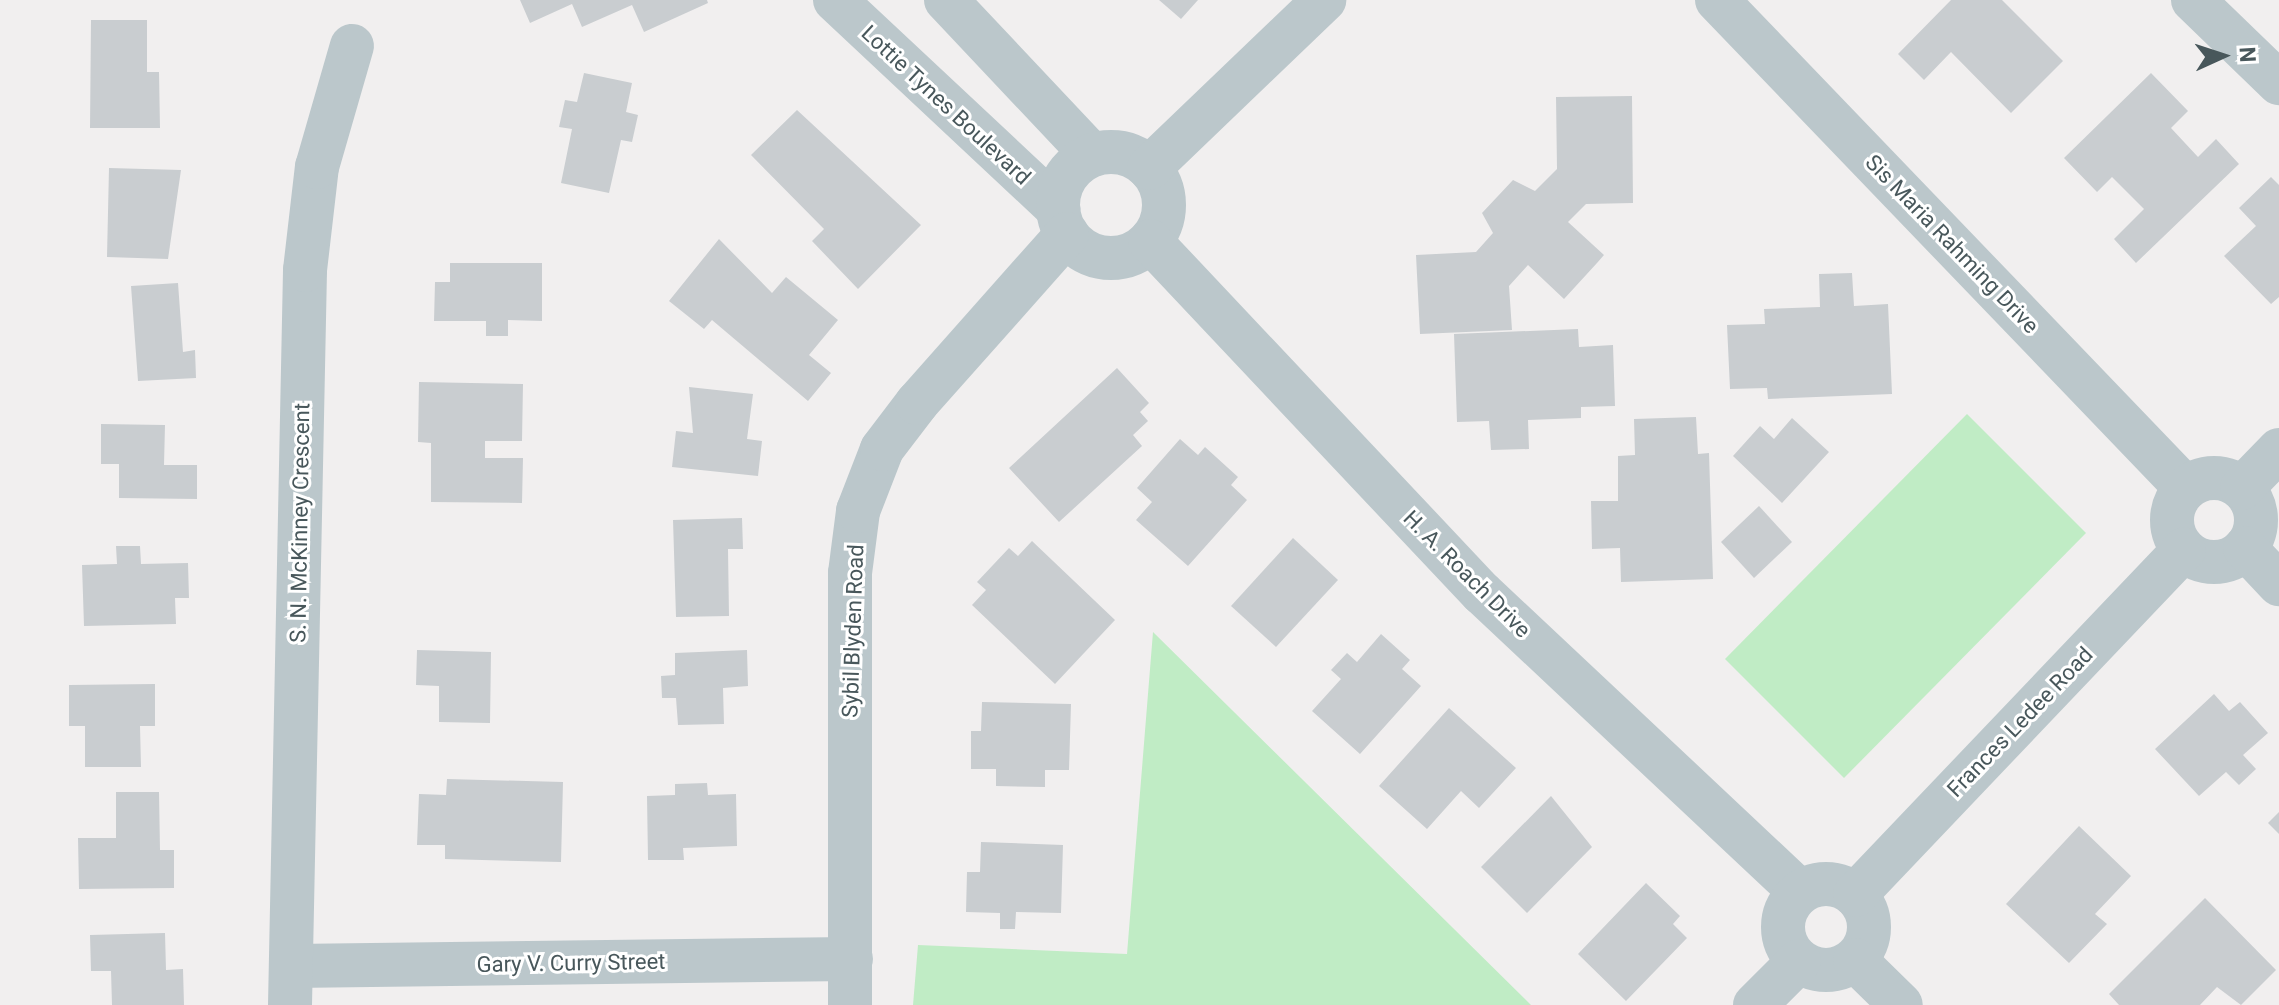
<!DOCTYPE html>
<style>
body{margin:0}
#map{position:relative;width:2279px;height:1005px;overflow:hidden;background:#f1efef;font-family:Roboto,sans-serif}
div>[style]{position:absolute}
.green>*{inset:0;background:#c0ecc5}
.building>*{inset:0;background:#c9cdd0}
.minor>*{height:44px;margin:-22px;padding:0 22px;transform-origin:22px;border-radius:22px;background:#bbc7cb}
.minor>.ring{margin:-22px;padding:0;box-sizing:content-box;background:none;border:44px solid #bbc7cb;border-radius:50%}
span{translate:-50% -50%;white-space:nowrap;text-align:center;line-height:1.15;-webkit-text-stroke:6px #fff;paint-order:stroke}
.street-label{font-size:22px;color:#48575b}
.north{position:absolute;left:2183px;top:16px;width:80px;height:80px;-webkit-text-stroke:6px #fff;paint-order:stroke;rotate:87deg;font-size:22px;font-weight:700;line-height:32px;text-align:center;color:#48575b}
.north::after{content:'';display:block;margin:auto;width:28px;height:36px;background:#48575b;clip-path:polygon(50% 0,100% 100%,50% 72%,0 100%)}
</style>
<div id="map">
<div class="green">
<div style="clip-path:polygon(1967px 414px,2086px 533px,1844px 778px,1725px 659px)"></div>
<div style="clip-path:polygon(1153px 632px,1531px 1005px,913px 1005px,918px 945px,1127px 954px)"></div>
</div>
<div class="building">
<div style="clip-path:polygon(520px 0,707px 0,708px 3px,644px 32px,632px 5px,582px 27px,572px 4px,530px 23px)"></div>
<div style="clip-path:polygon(1159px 0,1198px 0,1181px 19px)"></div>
<div style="clip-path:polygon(1951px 0,2002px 0,2063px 61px,2011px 113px,1951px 52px,1924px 80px,1898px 54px)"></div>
<div style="clip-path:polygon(91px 20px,147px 20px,147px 72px,159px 72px,160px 128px,90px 128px)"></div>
<div style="clip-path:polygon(584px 73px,632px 83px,626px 112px,638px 115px,632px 142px,621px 140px,609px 193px,561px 183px,572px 129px,559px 127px,565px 100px,577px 102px)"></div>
<div style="clip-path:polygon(2151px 73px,2188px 111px,2171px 128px,2198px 157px,2216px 139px,2239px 164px,2136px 263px,2114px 239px,2144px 209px,2112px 177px,2097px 192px,2064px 158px)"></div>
<div style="clip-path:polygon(1632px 96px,1633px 203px,1586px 204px,1568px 222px,1604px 255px,1597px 263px,1564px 299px,1528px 265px,1509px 286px,1512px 330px,1420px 334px,1416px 255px,1476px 252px,1493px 233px,1482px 213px,1513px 180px,1535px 191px,1557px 169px,1556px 97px)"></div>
<div style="clip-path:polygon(797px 110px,921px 225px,858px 289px,812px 241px,824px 229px,751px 155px)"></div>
<div style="clip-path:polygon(109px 168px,181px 170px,168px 259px,107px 257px)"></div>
<div style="clip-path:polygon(2271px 177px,2279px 185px,2279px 297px,2271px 304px,2224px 256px,2256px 226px,2239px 208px)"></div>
<div style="clip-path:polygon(719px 239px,772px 293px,786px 277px,838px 320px,809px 355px,831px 373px,808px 401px,712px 320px,704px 329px,669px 301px)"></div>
<div style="clip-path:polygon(450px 263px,542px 263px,542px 321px,508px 320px,508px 336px,486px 336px,486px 321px,434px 321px,435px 282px,450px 282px)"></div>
<div style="clip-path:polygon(1852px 273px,1854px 306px,1888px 304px,1892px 394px,1768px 399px,1767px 388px,1730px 389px,1727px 325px,1765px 324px,1764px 309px,1820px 307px,1819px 274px)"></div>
<div style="clip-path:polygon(178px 283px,183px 352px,195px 350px,196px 378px,138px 381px,131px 286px)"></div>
<div style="clip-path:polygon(1578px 329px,1579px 347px,1613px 345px,1615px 406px,1581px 407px,1581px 418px,1528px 420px,1529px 449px,1491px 450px,1489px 421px,1457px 422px,1454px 334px)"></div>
<div style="clip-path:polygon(1117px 368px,1149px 403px,1140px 412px,1148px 421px,1133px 435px,1142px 446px,1059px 522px,1009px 468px)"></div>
<div style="clip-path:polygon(419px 382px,523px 384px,522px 441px,485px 441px,485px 458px,523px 458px,522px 503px,431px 502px,431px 443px,418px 442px)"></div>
<div style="clip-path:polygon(689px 387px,753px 394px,747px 439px,762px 441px,758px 476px,672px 467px,676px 431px,693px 433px)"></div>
<div style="clip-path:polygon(1696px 417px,1698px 454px,1709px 453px,1713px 579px,1621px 582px,1620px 548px,1592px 549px,1591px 501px,1618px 501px,1618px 456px,1635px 455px,1634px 419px)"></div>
<div style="clip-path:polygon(1792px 418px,1829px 452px,1782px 503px,1733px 456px,1760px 426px,1774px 439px)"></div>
<div style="clip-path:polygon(101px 424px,165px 425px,164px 465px,197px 465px,197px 499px,119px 498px,119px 464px,101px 464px)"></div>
<div style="clip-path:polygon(1180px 439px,1198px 455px,1205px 447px,1238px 477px,1231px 485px,1247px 500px,1188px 566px,1136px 520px,1152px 502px,1137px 488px)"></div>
<div style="clip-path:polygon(1759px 506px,1792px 542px,1754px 578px,1721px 542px)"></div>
<div style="clip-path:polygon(742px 518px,743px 549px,728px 549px,729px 616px,676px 617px,673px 520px)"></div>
<div style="clip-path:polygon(1293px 538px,1338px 580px,1276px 647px,1231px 606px)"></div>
<div style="clip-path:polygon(1032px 541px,1115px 620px,1055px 684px,972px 605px,986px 590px,977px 582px,1009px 548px,1018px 556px)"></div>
<div style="clip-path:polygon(116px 546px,140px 546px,141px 564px,188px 563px,189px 598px,175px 598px,176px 624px,84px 626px,82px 565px,117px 564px)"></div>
<div style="clip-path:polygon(1381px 634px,1410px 660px,1402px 669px,1421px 686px,1360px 754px,1312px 711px,1341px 679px,1331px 670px,1347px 653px,1357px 662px)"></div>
<div style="clip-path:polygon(417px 650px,491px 652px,490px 723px,439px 722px,439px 686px,416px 685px)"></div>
<div style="clip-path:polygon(747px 650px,748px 686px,723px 688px,724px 724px,678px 725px,676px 698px,662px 698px,661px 676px,675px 675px,675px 653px)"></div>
<div style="clip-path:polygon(155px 684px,155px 726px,140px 726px,141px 767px,85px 767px,85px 726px,69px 726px,69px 685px)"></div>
<div style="clip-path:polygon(2214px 694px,2229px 711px,2240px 702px,2268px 733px,2243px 755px,2256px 769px,2239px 785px,2226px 772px,2199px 796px,2155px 749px)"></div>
<div style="clip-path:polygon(982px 702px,1071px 704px,1069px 770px,1045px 770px,1045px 787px,996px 786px,996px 769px,971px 769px,971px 731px,981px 731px)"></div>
<div style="clip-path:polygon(1449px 708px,1516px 768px,1479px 808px,1461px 791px,1427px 829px,1379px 786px)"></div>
<div style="clip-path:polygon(447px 779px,563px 782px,561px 862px,445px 859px,445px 845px,417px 845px,419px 794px,446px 795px)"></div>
<div style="clip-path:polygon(707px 783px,708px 795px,736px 794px,737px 846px,683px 848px,684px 860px,648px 860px,647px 796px,675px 795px,675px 784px)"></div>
<div style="clip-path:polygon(116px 792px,159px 792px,160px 850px,174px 850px,174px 888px,79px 889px,78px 838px,116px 838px)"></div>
<div style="clip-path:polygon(1551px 796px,1592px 847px,1527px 913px,1481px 867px)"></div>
<div style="clip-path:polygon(2279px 812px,2279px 834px,2268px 823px)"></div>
<div style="clip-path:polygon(2079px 826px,2131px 876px,2095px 914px,2107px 924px,2069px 963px,2006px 904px)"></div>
<div style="clip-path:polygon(981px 842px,1063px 845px,1061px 913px,1016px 912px,1015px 929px,1000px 929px,1000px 913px,966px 912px,967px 872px,980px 872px)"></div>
<div style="clip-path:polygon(1646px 883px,1680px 916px,1673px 924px,1687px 938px,1626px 1001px,1578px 954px)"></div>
<div style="clip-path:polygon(2205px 898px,2276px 970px,2241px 1005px,2217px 987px,2200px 1005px,2119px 1005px,2109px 994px)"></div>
<div style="clip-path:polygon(165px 933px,166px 970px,183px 969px,184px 1005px,112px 1005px,111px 971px,91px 971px,90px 935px)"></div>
</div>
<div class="minor">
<div style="left:835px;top:0;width:306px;rotate:43.1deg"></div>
<div style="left:946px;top:0;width:213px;rotate:46.7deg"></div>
<div style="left:1717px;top:0;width:677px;rotate:46.14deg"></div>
<div style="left:2193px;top:0;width:120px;rotate:44deg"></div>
<div class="ring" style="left:1058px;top:152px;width:62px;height:62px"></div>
<div style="left:1149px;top:168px;width:243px;rotate:-43.8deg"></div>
<div style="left:1150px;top:241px;width:484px;rotate:46.7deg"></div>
<div style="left:1482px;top:593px;width:436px;rotate:43.2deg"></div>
<div class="ring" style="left:2172px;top:478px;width:40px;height:40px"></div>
<div style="left:2242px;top:488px;width:53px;rotate:-45.8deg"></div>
<div style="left:2245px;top:548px;width:50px;rotate:46.6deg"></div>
<div class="ring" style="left:1783px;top:884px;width:42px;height:42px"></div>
<div style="left:1855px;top:895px;width:477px;rotate:-46.4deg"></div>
<div style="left:1855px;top:960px;width:64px;rotate:44.4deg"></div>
<div style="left:292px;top:966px;width:559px;rotate:-0.72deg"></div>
<div style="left:290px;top:1005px;width:735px;rotate:-88.83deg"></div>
<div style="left:305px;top:270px;width:104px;rotate:-83.4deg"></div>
<div style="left:317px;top:167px;width:126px;rotate:-73.9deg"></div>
<div style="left:850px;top:1005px;width:432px;rotate:-90deg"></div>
<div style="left:850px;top:573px;width:63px;rotate:-82.6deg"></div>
<div style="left:858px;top:511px;width:66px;rotate:-68.8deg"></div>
<div style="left:882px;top:449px;width:58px;rotate:-52.7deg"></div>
<div style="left:917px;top:403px;width:226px;rotate:-48.4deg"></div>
<div style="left:1755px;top:1005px;width:62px;rotate:-45deg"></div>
</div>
<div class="street-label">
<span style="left:946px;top:105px;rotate:43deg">Lottie Tynes Boulevard</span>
<span style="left:1952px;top:244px;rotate:46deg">Sis Maria Rahming Drive</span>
<span style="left:300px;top:523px;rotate:-89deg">S. N. McKinney Crescent</span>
<span style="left:1467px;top:574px;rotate:45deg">H. A. Roach Drive</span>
<span style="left:853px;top:631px;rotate:-88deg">Sybil Blyden Road</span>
<span style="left:2020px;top:722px;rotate:-46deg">Frances Ledee Road</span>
<span style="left:571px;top:963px;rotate:-1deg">Gary V. Curry Street</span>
</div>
<div class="north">N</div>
</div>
